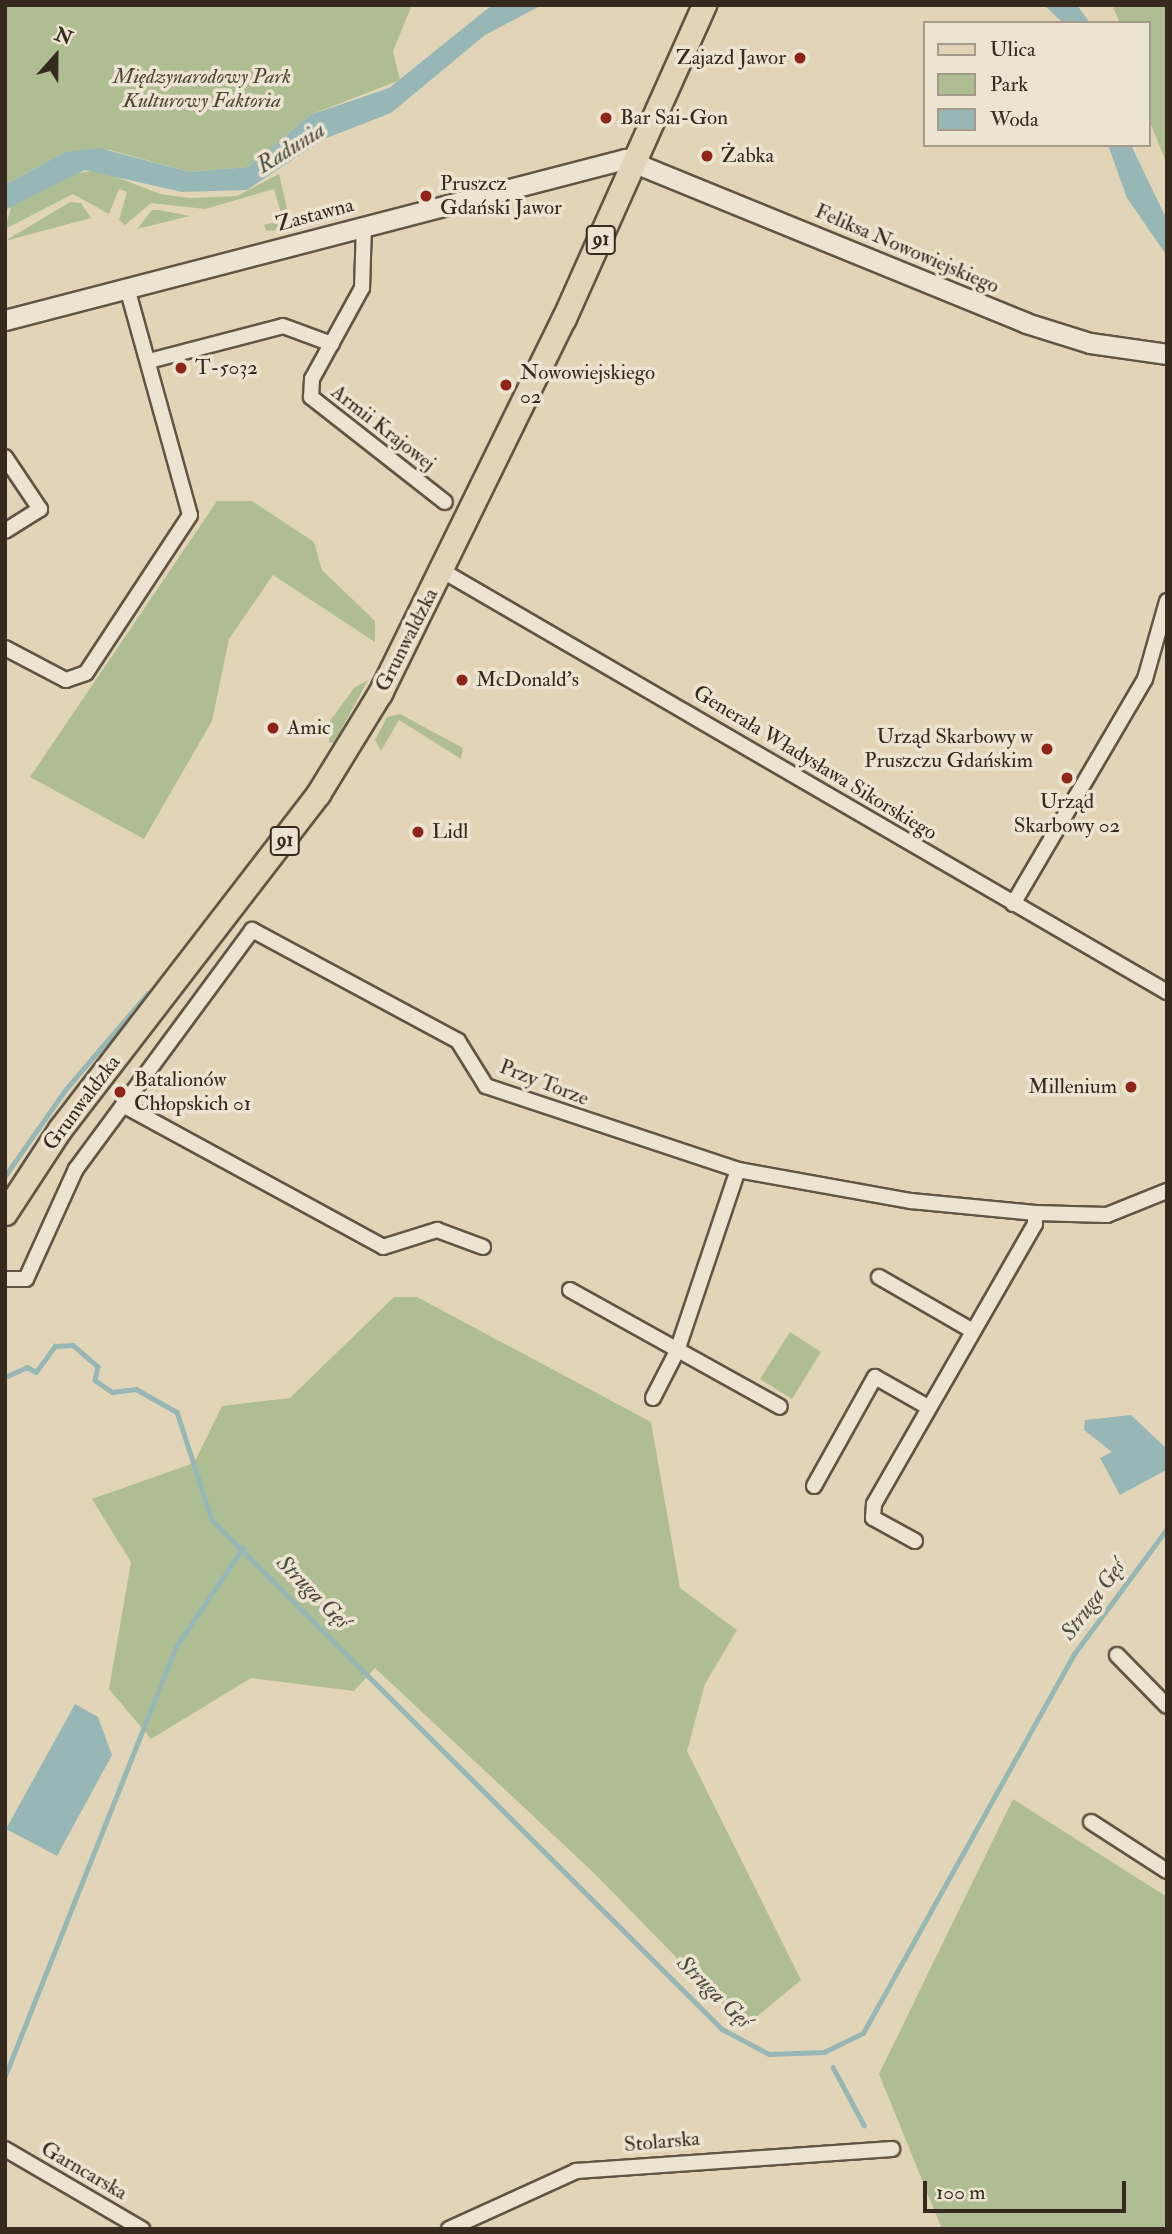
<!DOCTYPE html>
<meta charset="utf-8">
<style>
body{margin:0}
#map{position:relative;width:1172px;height:2234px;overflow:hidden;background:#e2d5b7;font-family:"IM FELL Double Pica",serif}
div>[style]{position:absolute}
.green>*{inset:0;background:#afbe92}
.water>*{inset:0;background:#97b7b7}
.stream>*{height:4.5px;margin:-2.25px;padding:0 2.25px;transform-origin:2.25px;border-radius:2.25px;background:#97b7b7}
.roads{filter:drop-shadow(2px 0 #615544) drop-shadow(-2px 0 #615544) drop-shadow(0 2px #615544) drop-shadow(0 -2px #615544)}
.street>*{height:14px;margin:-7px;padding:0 7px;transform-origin:7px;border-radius:7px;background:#ece4d0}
.secondary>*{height:19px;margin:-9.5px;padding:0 9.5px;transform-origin:9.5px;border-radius:9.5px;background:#ece4d0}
.primary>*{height:23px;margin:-11.5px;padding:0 11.5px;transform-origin:11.5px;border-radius:11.5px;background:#e2d5b7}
.dots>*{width:19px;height:19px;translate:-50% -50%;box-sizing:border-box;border:4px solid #ece4d0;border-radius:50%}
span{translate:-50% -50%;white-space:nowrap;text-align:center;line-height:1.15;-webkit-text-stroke:7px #ece4d0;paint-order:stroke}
.shield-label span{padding:2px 5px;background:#ece4d0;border:2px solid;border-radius:5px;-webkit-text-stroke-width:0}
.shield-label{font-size:19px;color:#362a1e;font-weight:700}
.poi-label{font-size:21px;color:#362a1e}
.right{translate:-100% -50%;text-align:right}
.left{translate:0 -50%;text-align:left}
.park-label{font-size:21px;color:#4e4835;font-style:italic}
.street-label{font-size:21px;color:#362a1e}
.water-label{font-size:23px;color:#4e4d44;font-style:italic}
.frame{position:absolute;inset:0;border:7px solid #362a1e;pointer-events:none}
.legend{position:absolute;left:923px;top:21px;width:228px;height:126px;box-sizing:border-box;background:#ece4d0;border:2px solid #a39a89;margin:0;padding:9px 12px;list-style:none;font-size:21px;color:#362a1e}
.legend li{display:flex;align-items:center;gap:14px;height:35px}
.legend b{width:35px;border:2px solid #a39a89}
.north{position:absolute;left:21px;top:21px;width:70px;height:70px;-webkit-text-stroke:5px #ece4d0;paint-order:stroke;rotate:21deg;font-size:19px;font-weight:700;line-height:28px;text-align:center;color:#362a1e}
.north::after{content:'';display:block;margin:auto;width:24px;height:32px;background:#362a1e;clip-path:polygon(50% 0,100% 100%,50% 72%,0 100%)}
.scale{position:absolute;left:923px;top:2181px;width:203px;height:32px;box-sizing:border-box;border:4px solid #362a1e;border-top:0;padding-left:9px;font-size:21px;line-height:24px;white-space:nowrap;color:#362a1e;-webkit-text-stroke:5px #ece4d0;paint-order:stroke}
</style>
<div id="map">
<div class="green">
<div style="clip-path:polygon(5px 5px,412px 5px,393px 51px,400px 80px,310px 115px,248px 167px,190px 172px,110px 150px,65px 152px,5px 185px)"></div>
<div style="clip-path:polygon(1112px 5px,1167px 5px,1167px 164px,1149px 120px,1149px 23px,1120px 23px)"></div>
<div style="clip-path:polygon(98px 170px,160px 194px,190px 198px,237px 196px,279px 174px,292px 229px,266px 231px,264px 225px,283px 220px,274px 189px,205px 209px,151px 203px,125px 225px,119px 220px,127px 192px,119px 189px,109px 214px,73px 194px,5px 229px,12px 203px,68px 175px)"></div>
<div style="clip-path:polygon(70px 202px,81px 203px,91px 218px,5px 241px)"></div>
<div style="clip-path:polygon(152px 210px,158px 210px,190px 216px,137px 229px)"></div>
<div style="clip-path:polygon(217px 501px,252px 501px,314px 542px,322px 570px,375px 621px,375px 642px,273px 575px,229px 639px,212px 721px,144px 839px,30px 777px)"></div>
<div style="clip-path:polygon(368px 680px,334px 743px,329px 743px,330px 721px,354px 688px)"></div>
<div style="clip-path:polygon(400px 714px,463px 748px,461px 759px,399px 720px,381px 751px,375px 740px,387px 717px)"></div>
<div style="clip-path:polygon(394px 1297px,417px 1297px,651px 1422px,680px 1588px,737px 1630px,705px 1684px,687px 1751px,801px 1980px,744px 2027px,594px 1873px,375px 1668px,354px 1691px,251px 1678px,151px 1739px,109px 1689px,131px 1562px,92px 1499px,194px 1463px,222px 1406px,290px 1398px)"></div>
<div style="clip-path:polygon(790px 1332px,821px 1352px,792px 1399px,760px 1379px)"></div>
<div style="clip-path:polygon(1013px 1799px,1167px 1897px,1167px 2229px,942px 2229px,879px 2074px)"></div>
</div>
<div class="water">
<div style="clip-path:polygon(492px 5px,542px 5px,485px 35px,391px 113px,324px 139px,247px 190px,182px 192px,85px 170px,5px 210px,5px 185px,65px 152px,99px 148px,190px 172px,248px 167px,310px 115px,389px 88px)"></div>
<div style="clip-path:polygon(1044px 5px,1077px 5px,1090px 23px,1063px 23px)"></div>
<div style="clip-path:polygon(1108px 145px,1131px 145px,1167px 220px,1167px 256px,1127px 198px)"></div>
<div style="clip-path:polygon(1131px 1415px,1167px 1449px,1166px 1470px,1120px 1495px,1100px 1458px,1112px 1452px,1084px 1430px,1085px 1420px)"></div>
<div style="clip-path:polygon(75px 1704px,98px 1717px,112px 1755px,57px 1856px,6px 1829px)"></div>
</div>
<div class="stream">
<div style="left:5px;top:1176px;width:106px;rotate:-55deg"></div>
<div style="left:66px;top:1089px;width:126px;rotate:-49.5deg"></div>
<div style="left:5px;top:1377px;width:24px;rotate:-24deg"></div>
<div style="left:27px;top:1367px;width:10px;rotate:29deg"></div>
<div style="left:36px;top:1372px;width:32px;rotate:-54deg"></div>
<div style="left:55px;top:1346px;width:18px;rotate:-3deg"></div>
<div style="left:73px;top:1345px;width:33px;rotate:41deg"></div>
<div style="left:98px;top:1367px;width:13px;rotate:103deg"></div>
<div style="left:95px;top:1380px;width:21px;rotate:35deg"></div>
<div style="left:112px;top:1392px;width:24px;rotate:-7deg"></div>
<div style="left:136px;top:1389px;width:47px;rotate:29.3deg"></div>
<div style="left:177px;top:1412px;width:114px;rotate:72deg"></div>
<div style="left:212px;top:1520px;width:721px;rotate:44.94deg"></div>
<div style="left:722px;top:2029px;width:53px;rotate:28deg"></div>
<div style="left:769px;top:2054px;width:55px;rotate:-2.1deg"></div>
<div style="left:824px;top:2052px;width:43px;rotate:-26deg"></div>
<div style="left:863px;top:2033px;width:434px;rotate:-60.9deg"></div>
<div style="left:1074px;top:1654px;width:156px;rotate:-53.4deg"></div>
<div style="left:833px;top:2067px;width:66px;rotate:61.9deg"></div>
<div style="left:5px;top:2076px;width:461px;rotate:-68.3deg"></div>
<div style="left:175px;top:1648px;width:121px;rotate:-55.8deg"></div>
</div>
<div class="roads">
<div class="street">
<div style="left:364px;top:225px;width:63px;rotate:91.8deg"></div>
<div style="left:362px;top:288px;width:104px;rotate:118.8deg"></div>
<div style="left:312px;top:379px;width:18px;rotate:93deg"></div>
<div style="left:311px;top:397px;width:170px;rotate:38.1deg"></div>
<div style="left:149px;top:361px;width:138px;rotate:-14.6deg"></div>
<div style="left:283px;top:326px;width:52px;rotate:20.2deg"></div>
<div style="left:5px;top:457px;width:63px;rotate:56.1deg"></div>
<div style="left:40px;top:509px;width:41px;rotate:147.8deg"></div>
<div style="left:441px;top:570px;width:840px;rotate:30.17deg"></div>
<div style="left:5px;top:648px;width:69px;rotate:27.7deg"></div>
<div style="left:66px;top:680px;width:21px;rotate:-19deg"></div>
<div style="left:86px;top:673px;width:189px;rotate:-56.6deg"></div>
<div style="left:190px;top:515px;width:236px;rotate:-105.5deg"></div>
<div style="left:1013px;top:904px;width:261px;rotate:-59.6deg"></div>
<div style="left:1145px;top:679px;width:81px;rotate:-74.2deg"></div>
<div style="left:123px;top:1105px;width:296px;rotate:28.6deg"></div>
<div style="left:383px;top:1247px;width:57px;rotate:-17.5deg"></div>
<div style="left:437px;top:1230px;width:49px;rotate:20.3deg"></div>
<div style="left:879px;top:1277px;width:108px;rotate:29.9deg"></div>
<div style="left:5px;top:1279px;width:21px"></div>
<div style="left:26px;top:1279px;width:121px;rotate:-65.6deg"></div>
<div style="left:76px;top:1169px;width:297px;rotate:-53.6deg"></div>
<div style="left:252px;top:930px;width:234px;rotate:28.3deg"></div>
<div style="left:458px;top:1041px;width:53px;rotate:58.1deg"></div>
<div style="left:486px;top:1086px;width:266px;rotate:18.4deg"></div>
<div style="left:738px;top:1170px;width:176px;rotate:10.2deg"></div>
<div style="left:911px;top:1201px;width:125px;rotate:5.5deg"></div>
<div style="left:1035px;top:1213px;width:72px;rotate:1.6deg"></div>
<div style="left:1107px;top:1215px;width:65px;rotate:-21.8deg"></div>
<div style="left:570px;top:1290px;width:240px;rotate:29.1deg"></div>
<div style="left:653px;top:1398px;width:53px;rotate:-62.9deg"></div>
<div style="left:677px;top:1351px;width:191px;rotate:-71.4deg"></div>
<div style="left:814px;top:1486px;width:125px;rotate:-60.8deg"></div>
<div style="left:875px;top:1377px;width:61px;rotate:29.5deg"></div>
<div style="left:915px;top:1541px;width:48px;rotate:-151.3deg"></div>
<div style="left:873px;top:1518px;width:14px;rotate:-86deg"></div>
<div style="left:874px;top:1504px;width:323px;rotate:-60.1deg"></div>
<div style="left:1035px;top:1224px;width:11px;rotate:-90deg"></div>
<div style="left:1117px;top:1655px;width:71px;rotate:45.6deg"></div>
<div style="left:1091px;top:1822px;width:90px;rotate:32.8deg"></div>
<div style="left:5px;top:2149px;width:159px;rotate:30.3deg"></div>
<div style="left:449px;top:2229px;width:140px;rotate:-24.5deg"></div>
<div style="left:576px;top:2171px;width:317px;rotate:-4deg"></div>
</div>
<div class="secondary">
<div style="left:5px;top:320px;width:641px;rotate:-14.56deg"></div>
<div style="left:625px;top:159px;width:433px;rotate:22.2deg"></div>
<div style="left:1026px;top:323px;width:67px;rotate:17.4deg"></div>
<div style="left:1090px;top:343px;width:78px;rotate:8.1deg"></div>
</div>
<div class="primary">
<div style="left:5px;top:1213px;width:100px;rotate:-56.8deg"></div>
<div style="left:60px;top:1129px;width:423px;rotate:-52.4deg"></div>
<div style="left:318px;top:794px;width:119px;rotate:-58.5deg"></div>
<div style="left:380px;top:693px;width:418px;rotate:-63.9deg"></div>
<div style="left:564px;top:318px;width:343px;rotate:-65.9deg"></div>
</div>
</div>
<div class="dots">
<div style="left:800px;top:58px;background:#8f2418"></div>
<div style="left:606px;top:118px;background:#8f2418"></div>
<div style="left:707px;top:156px;background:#8f2418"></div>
<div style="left:426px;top:196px;background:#8f2418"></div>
<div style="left:181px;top:368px;background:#8f2418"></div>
<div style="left:506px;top:385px;background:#8f2418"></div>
<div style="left:462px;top:680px;background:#8f2418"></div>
<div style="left:273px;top:728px;background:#8f2418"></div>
<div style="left:1047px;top:749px;background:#8f2418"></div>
<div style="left:1067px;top:778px;background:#8f2418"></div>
<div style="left:418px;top:832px;background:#8f2418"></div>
<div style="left:1131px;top:1087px;background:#8f2418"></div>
<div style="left:120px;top:1092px;background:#8f2418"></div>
</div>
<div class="shield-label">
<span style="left:601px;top:240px">91</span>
<span style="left:285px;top:841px">91</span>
</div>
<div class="poi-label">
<span class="right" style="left:786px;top:58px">Zajazd Jawor</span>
<span class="left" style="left:620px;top:118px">Bar Sai-Gon</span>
<span class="left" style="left:721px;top:156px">Żabka</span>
<span class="left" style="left:440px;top:196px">Pruszcz<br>Gdański Jawor</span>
<span class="left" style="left:195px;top:368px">T-5032</span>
<span class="left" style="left:520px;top:385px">Nowowiejskiego<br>02</span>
<span class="left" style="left:476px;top:680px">McDonald's</span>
<span class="left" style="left:287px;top:728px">Amic</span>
<span class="right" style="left:1033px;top:749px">Urząd Skarbowy w<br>Pruszczu Gdańskim</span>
<span style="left:1067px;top:814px">Urząd<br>Skarbowy 02</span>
<span class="left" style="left:432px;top:832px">Lidl</span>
<span class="left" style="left:134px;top:1092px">Batalionów<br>Chłopskich 01</span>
<span class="right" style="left:1117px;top:1087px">Millenium</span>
</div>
<div class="park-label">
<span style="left:202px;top:89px">Międzynarodowy Park<br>Kulturowy Faktoria</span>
</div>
<div class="street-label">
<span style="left:315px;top:215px;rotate:-15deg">Zastawna</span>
<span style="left:907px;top:249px;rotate:23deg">Feliksa Nowowiejskiego</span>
<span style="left:383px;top:428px;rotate:38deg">Armii Krajowej</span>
<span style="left:407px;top:640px;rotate:-63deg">Grunwaldzka</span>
<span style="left:815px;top:763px;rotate:31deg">Generała Władysława Sikorskiego</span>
<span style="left:544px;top:1083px;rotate:21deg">Przy Torze</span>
<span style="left:82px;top:1103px;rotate:-53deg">Grunwaldzka</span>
<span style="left:662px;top:2142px;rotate:-5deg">Stolarska</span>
<span style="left:84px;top:2171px;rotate:30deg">Garncarska</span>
</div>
<div class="water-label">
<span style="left:291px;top:148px;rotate:-32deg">Radunia</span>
<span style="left:313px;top:1592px;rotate:45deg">Struga Gęś</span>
<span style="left:1093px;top:1600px;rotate:-54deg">Struga Gęś</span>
<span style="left:714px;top:1992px;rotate:44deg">Struga Gęś</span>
</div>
<div class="frame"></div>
<ul class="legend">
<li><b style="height:9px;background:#e2d5b7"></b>Ulica</li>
<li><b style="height:19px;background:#afbe92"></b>Park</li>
<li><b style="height:19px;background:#97b7b7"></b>Woda</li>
</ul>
<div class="north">N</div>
<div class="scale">100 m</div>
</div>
